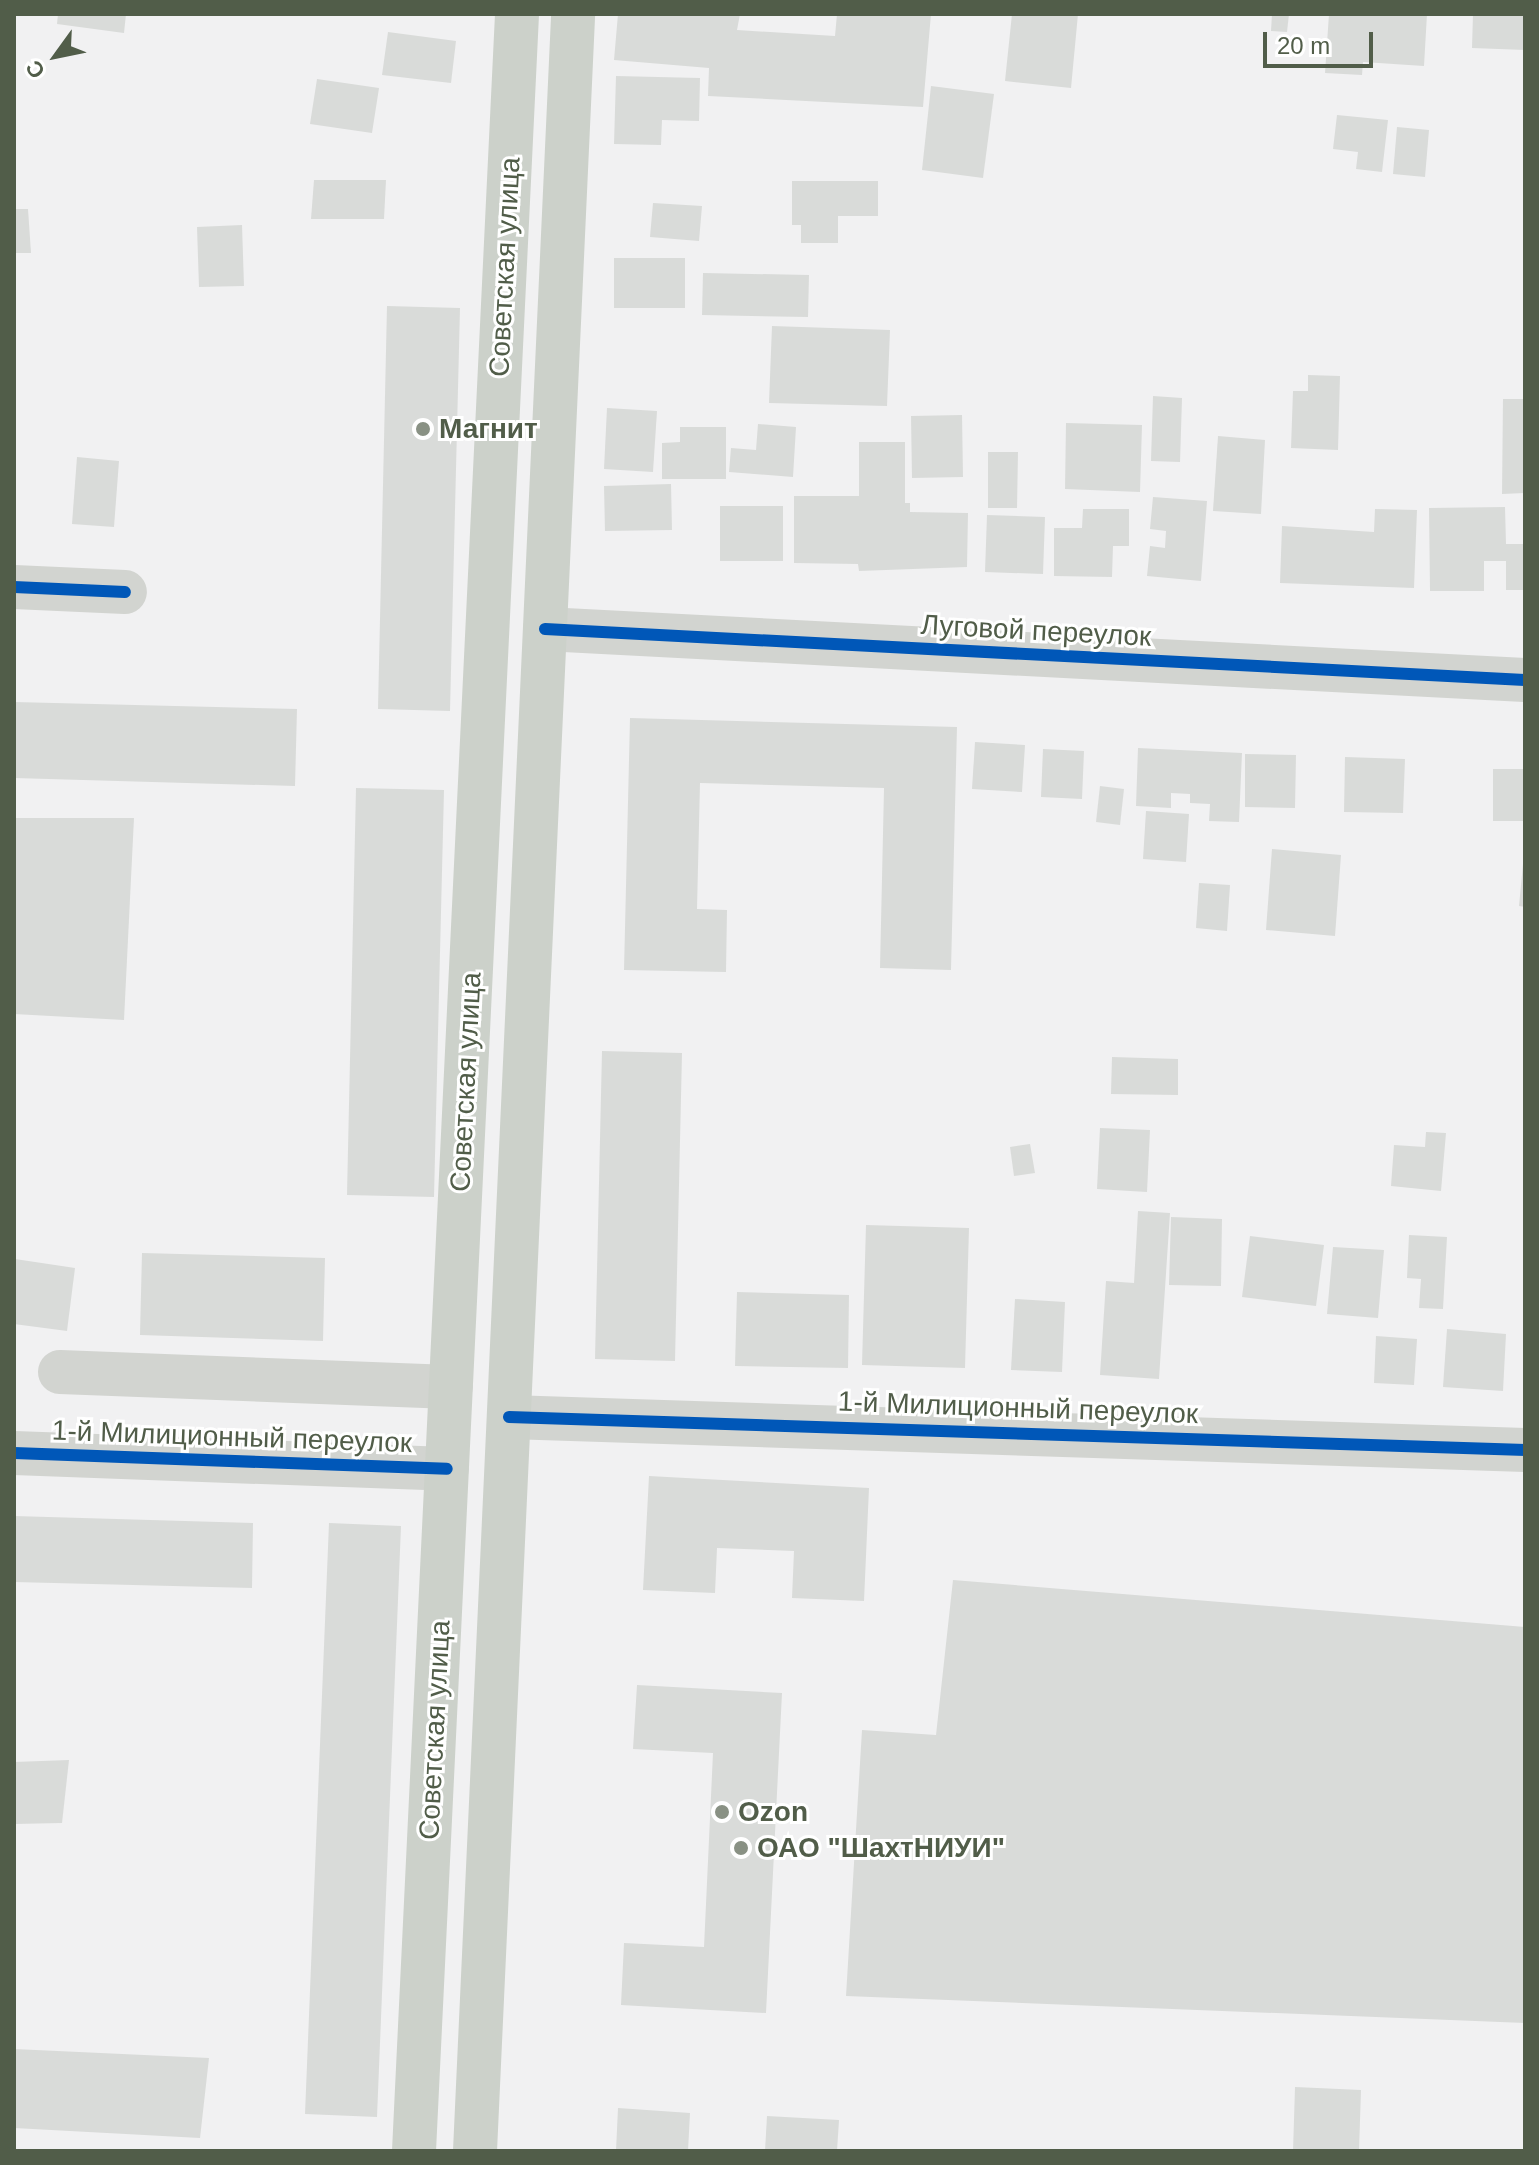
<!DOCTYPE html>
<meta charset="utf-8">
<style>
body{margin:0}
#map{position:relative;width:1539px;height:2165px;overflow:hidden;background:#f1f1f2;font-family:Helvetica,sans-serif}
div>[style]{position:absolute}
.building>*{inset:0;background:#d9dbd9}
.minor>*{height:44px;margin:-22px;padding:0 22px;transform-origin:22px;border-radius:22px;background:#d2d4d0}
.major>*{height:44px;margin:-22px;padding:0 22px;transform-origin:22px;border-radius:22px;background:#ccd1ca}
.cycleway>*{height:12px;margin:-6px;padding:0 6px;transform-origin:6px;border-radius:6px;background:#0057b8}
.dots>*{width:22px;height:22px;translate:-50% -50%;box-sizing:border-box;border:4px solid #fff;border-radius:50%}
span{translate:-50% -50%;white-space:nowrap;text-align:center;line-height:1.15;-webkit-text-stroke:6px #fff;paint-order:stroke}
.street-label{font-size:28px;color:#515d49}
.poi-label{font-size:28px;color:#515d49;font-weight:700}
.left{translate:0 -50%;text-align:left}
.frame{position:absolute;inset:0;border:16px solid #515d49;pointer-events:none}
.north{position:absolute;left:16px;top:16px;width:80px;height:80px;-webkit-text-stroke:6px #fff;paint-order:stroke;rotate:237deg;font-size:22px;font-weight:700;line-height:32px;text-align:center;color:#515d49}
.north::after{content:'';display:block;margin:auto;width:28px;height:36px;background:#515d49;clip-path:polygon(50% 0,100% 100%,50% 72%,0 100%)}
.scale{position:absolute;left:1263px;top:32px;width:110px;height:36px;box-sizing:border-box;border:4px solid #515d49;border-top:0;padding-left:10px;font-size:24px;line-height:28px;white-space:nowrap;color:#515d49;-webkit-text-stroke:6px #fff;paint-order:stroke}
</style>
<div id="map">
<div class="building">
<div style="clip-path:polygon(58px 14px,126px 14px,124px 33px,57px 24px)"></div>
<div style="clip-path:polygon(618px 14px,740px 14px,737px 30px,835px 36px,837px 14px,931px 14px,923px 107px,708px 96px,709px 68px,614px 60px)"></div>
<div style="clip-path:polygon(1012px 14px,1078px 14px,1071px 88px,1005px 81px)"></div>
<div style="clip-path:polygon(1272px 14px,1289px 14px,1287px 32px,1271px 31px)"></div>
<div style="clip-path:polygon(1329px 14px,1427px 14px,1424px 66px,1363px 62px,1362px 75px,1325px 73px)"></div>
<div style="clip-path:polygon(1473px 14px,1525px 14px,1525px 50px,1472px 48px)"></div>
<div style="clip-path:polygon(388px 32px,456px 41px,451px 83px,382px 75px)"></div>
<div style="clip-path:polygon(616px 76px,700px 78px,699px 121px,662px 120px,661px 145px,614px 144px)"></div>
<div style="clip-path:polygon(317px 79px,379px 88px,372px 133px,310px 124px)"></div>
<div style="clip-path:polygon(931px 86px,994px 94px,983px 178px,922px 170px)"></div>
<div style="clip-path:polygon(1337px 115px,1388px 120px,1382px 172px,1356px 169px,1358px 152px,1333px 149px)"></div>
<div style="clip-path:polygon(1397px 127px,1429px 130px,1425px 177px,1393px 174px)"></div>
<div style="clip-path:polygon(314px 180px,386px 180px,384px 219px,311px 219px)"></div>
<div style="clip-path:polygon(792px 181px,878px 181px,878px 216px,838px 216px,838px 243px,801px 243px,801px 225px,792px 225px)"></div>
<div style="clip-path:polygon(653px 203px,702px 206px,699px 241px,650px 237px)"></div>
<div style="clip-path:polygon(14px 209px,28px 209px,31px 253px,14px 253px)"></div>
<div style="clip-path:polygon(242px 225px,244px 286px,199px 287px,197px 227px)"></div>
<div style="clip-path:polygon(614px 258px,685px 258px,685px 308px,614px 308px)"></div>
<div style="clip-path:polygon(703px 273px,809px 275px,808px 317px,702px 315px)"></div>
<div style="clip-path:polygon(387px 306px,460px 308px,450px 711px,378px 709px)"></div>
<div style="clip-path:polygon(772px 326px,890px 330px,887px 406px,769px 403px)"></div>
<div style="clip-path:polygon(1308px 375px,1340px 376px,1338px 450px,1291px 448px,1293px 391px,1308px 391px)"></div>
<div style="clip-path:polygon(1153px 396px,1182px 398px,1180px 462px,1151px 461px)"></div>
<div style="clip-path:polygon(1503px 399px,1525px 399px,1525px 493px,1502px 494px)"></div>
<div style="clip-path:polygon(607px 408px,657px 411px,653px 472px,604px 469px)"></div>
<div style="clip-path:polygon(962px 415px,963px 477px,912px 478px,911px 416px)"></div>
<div style="clip-path:polygon(1066px 423px,1142px 425px,1140px 492px,1065px 489px)"></div>
<div style="clip-path:polygon(758px 424px,796px 427px,793px 477px,729px 472px,731px 448px,756px 450px)"></div>
<div style="clip-path:polygon(680px 427px,726px 427px,726px 479px,662px 479px,662px 443px,680px 442px)"></div>
<div style="clip-path:polygon(1218px 436px,1265px 440px,1261px 514px,1213px 511px)"></div>
<div style="clip-path:polygon(859px 442px,905px 442px,905px 503px,910px 503px,910px 512px,968px 513px,967px 567px,859px 571px,858px 564px,794px 563px,794px 496px,859px 496px)"></div>
<div style="clip-path:polygon(988px 452px,1018px 452px,1017px 508px,988px 508px)"></div>
<div style="clip-path:polygon(77px 457px,119px 461px,114px 527px,72px 524px)"></div>
<div style="clip-path:polygon(671px 484px,672px 530px,605px 531px,604px 486px)"></div>
<div style="clip-path:polygon(1153px 497px,1207px 501px,1201px 581px,1147px 576px,1150px 546px,1165px 548px,1166px 531px,1150px 529px)"></div>
<div style="clip-path:polygon(720px 506px,783px 506px,783px 561px,720px 561px)"></div>
<div style="clip-path:polygon(1505px 507px,1506px 544px,1525px 544px,1525px 590px,1506px 590px,1506px 561px,1484px 561px,1484px 591px,1430px 591px,1429px 508px)"></div>
<div style="clip-path:polygon(1083px 509px,1129px 509px,1129px 546px,1113px 546px,1112px 577px,1054px 576px,1054px 528px,1082px 528px)"></div>
<div style="clip-path:polygon(1375px 509px,1417px 510px,1414px 588px,1280px 583px,1282px 526px,1374px 532px)"></div>
<div style="clip-path:polygon(987px 515px,1045px 517px,1043px 574px,985px 572px)"></div>
<div style="clip-path:polygon(14px 702px,297px 709px,295px 786px,14px 778px)"></div>
<div style="clip-path:polygon(630px 718px,957px 727px,951px 970px,880px 968px,884px 788px,700px 783px,697px 909px,727px 910px,726px 972px,624px 970px)"></div>
<div style="clip-path:polygon(975px 742px,1025px 745px,1022px 792px,972px 789px)"></div>
<div style="clip-path:polygon(1138px 748px,1242px 753px,1239px 822px,1209px 821px,1210px 804px,1190px 803px,1190px 794px,1171px 793px,1171px 808px,1136px 806px)"></div>
<div style="clip-path:polygon(1043px 749px,1084px 751px,1082px 799px,1041px 797px)"></div>
<div style="clip-path:polygon(1245px 754px,1296px 755px,1295px 808px,1245px 807px)"></div>
<div style="clip-path:polygon(1345px 757px,1405px 759px,1403px 813px,1344px 812px)"></div>
<div style="clip-path:polygon(1493px 769px,1525px 769px,1525px 821px,1493px 821px)"></div>
<div style="clip-path:polygon(1100px 786px,1124px 789px,1120px 825px,1096px 822px)"></div>
<div style="clip-path:polygon(356px 788px,444px 790px,434px 1197px,347px 1195px)"></div>
<div style="clip-path:polygon(1146px 811px,1189px 814px,1186px 862px,1143px 859px)"></div>
<div style="clip-path:polygon(14px 818px,134px 818px,124px 1020px,14px 1014px)"></div>
<div style="clip-path:polygon(1272px 849px,1341px 855px,1335px 936px,1266px 930px)"></div>
<div style="clip-path:polygon(1523px 864px,1525px 864px,1525px 907px,1519px 906px)"></div>
<div style="clip-path:polygon(1199px 883px,1230px 885px,1227px 931px,1196px 928px)"></div>
<div style="clip-path:polygon(602px 1051px,682px 1053px,675px 1361px,595px 1359px)"></div>
<div style="clip-path:polygon(1112px 1057px,1178px 1059px,1178px 1095px,1111px 1094px)"></div>
<div style="clip-path:polygon(1100px 1128px,1150px 1130px,1147px 1192px,1097px 1189px)"></div>
<div style="clip-path:polygon(1426px 1132px,1446px 1133px,1441px 1191px,1391px 1186px,1394px 1145px,1425px 1147px)"></div>
<div style="clip-path:polygon(1030px 1144px,1035px 1173px,1014px 1176px,1010px 1147px)"></div>
<div style="clip-path:polygon(1138px 1211px,1170px 1213px,1159px 1379px,1100px 1375px,1106px 1281px,1134px 1283px)"></div>
<div style="clip-path:polygon(1171px 1217px,1222px 1219px,1221px 1286px,1169px 1285px)"></div>
<div style="clip-path:polygon(866px 1225px,969px 1228px,965px 1368px,862px 1365px)"></div>
<div style="clip-path:polygon(1409px 1235px,1447px 1237px,1443px 1309px,1419px 1308px,1421px 1279px,1407px 1278px)"></div>
<div style="clip-path:polygon(1250px 1236px,1324px 1245px,1316px 1306px,1242px 1297px)"></div>
<div style="clip-path:polygon(1333px 1247px,1384px 1250px,1378px 1318px,1327px 1314px)"></div>
<div style="clip-path:polygon(142px 1253px,325px 1258px,323px 1341px,140px 1335px)"></div>
<div style="clip-path:polygon(15px 1259px,75px 1268px,67px 1331px,14px 1324px)"></div>
<div style="clip-path:polygon(737px 1292px,849px 1295px,848px 1368px,735px 1366px)"></div>
<div style="clip-path:polygon(1015px 1299px,1065px 1302px,1062px 1372px,1011px 1370px)"></div>
<div style="clip-path:polygon(1447px 1329px,1506px 1334px,1503px 1391px,1443px 1387px)"></div>
<div style="clip-path:polygon(1376px 1336px,1417px 1339px,1414px 1385px,1374px 1383px)"></div>
<div style="clip-path:polygon(649px 1476px,869px 1488px,864px 1601px,792px 1598px,794px 1551px,717px 1548px,715px 1593px,643px 1590px)"></div>
<div style="clip-path:polygon(14px 1516px,253px 1523px,252px 1588px,14px 1582px)"></div>
<div style="clip-path:polygon(329px 1523px,401px 1526px,377px 2117px,305px 2114px)"></div>
<div style="clip-path:polygon(953px 1580px,1525px 1627px,1525px 2023px,846px 1996px,862px 1730px,936px 1735px)"></div>
<div style="clip-path:polygon(637px 1685px,782px 1693px,766px 2013px,621px 2005px,624px 1943px,704px 1947px,713px 1753px,633px 1749px)"></div>
<div style="clip-path:polygon(69px 1760px,62px 1823px,14px 1824px,14px 1762px)"></div>
<div style="clip-path:polygon(14px 2049px,209px 2058px,200px 2138px,14px 2128px)"></div>
<div style="clip-path:polygon(1295px 2087px,1361px 2090px,1359px 2151px,1293px 2151px)"></div>
<div style="clip-path:polygon(618px 2108px,690px 2113px,688px 2151px,616px 2151px)"></div>
<div style="clip-path:polygon(767px 2116px,839px 2120px,837px 2151px,765px 2151px)"></div>
</div>
<div class="minor">
<div style="left:14px;top:587px;width:111px;rotate:2.6deg"></div>
<div style="left:545px;top:629px;width:981px;rotate:2.98deg"></div>
<div style="left:60px;top:1372px;width:391px;rotate:2.2deg"></div>
<div style="left:509px;top:1417px;width:1017px;rotate:1.86deg"></div>
<div style="left:14px;top:1453px;width:433px;rotate:2.1deg"></div>
</div>
<div class="major">
<div style="left:414px;top:2151px;width:2139px;rotate:-87.24deg"></div>
<div style="left:475px;top:2151px;width:2139px;rotate:-87.37deg"></div>
</div>
<div class="cycleway">
<div style="left:14px;top:587px;width:111px;rotate:2.6deg"></div>
<div style="left:545px;top:629px;width:981px;rotate:2.98deg"></div>
<div style="left:509px;top:1417px;width:1017px;rotate:1.86deg"></div>
<div style="left:14px;top:1453px;width:433px;rotate:2.1deg"></div>
</div>
<div class="dots">
<div style="left:423px;top:429px;background:#899184"></div>
<div style="left:722px;top:1812px;background:#899184"></div>
<div style="left:741px;top:1848px;background:#899184"></div>
</div>
<div class="street-label">
<span style="left:505px;top:267px;rotate:-87deg">Советская улица</span>
<span style="left:1036px;top:631px;rotate:3deg">Луговой переулок</span>
<span style="left:466px;top:1082px;rotate:-87deg">Советская улица</span>
<span style="left:1018px;top:1408px;rotate:2deg">1-й Милиционный переулок</span>
<span style="left:232px;top:1437px;rotate:2deg">1-й Милиционный переулок</span>
<span style="left:435px;top:1730px;rotate:-87deg">Советская улица</span>
</div>
<div class="poi-label">
<span class="left" style="left:439px;top:429px">Магнит</span>
<span class="left" style="left:738px;top:1812px">Ozon</span>
<span class="left" style="left:757px;top:1848px">ОАО "ШахтНИУИ"</span>
</div>
<div class="frame"></div>
<div class="north">С</div>
<div class="scale">20 m</div>
</div>
